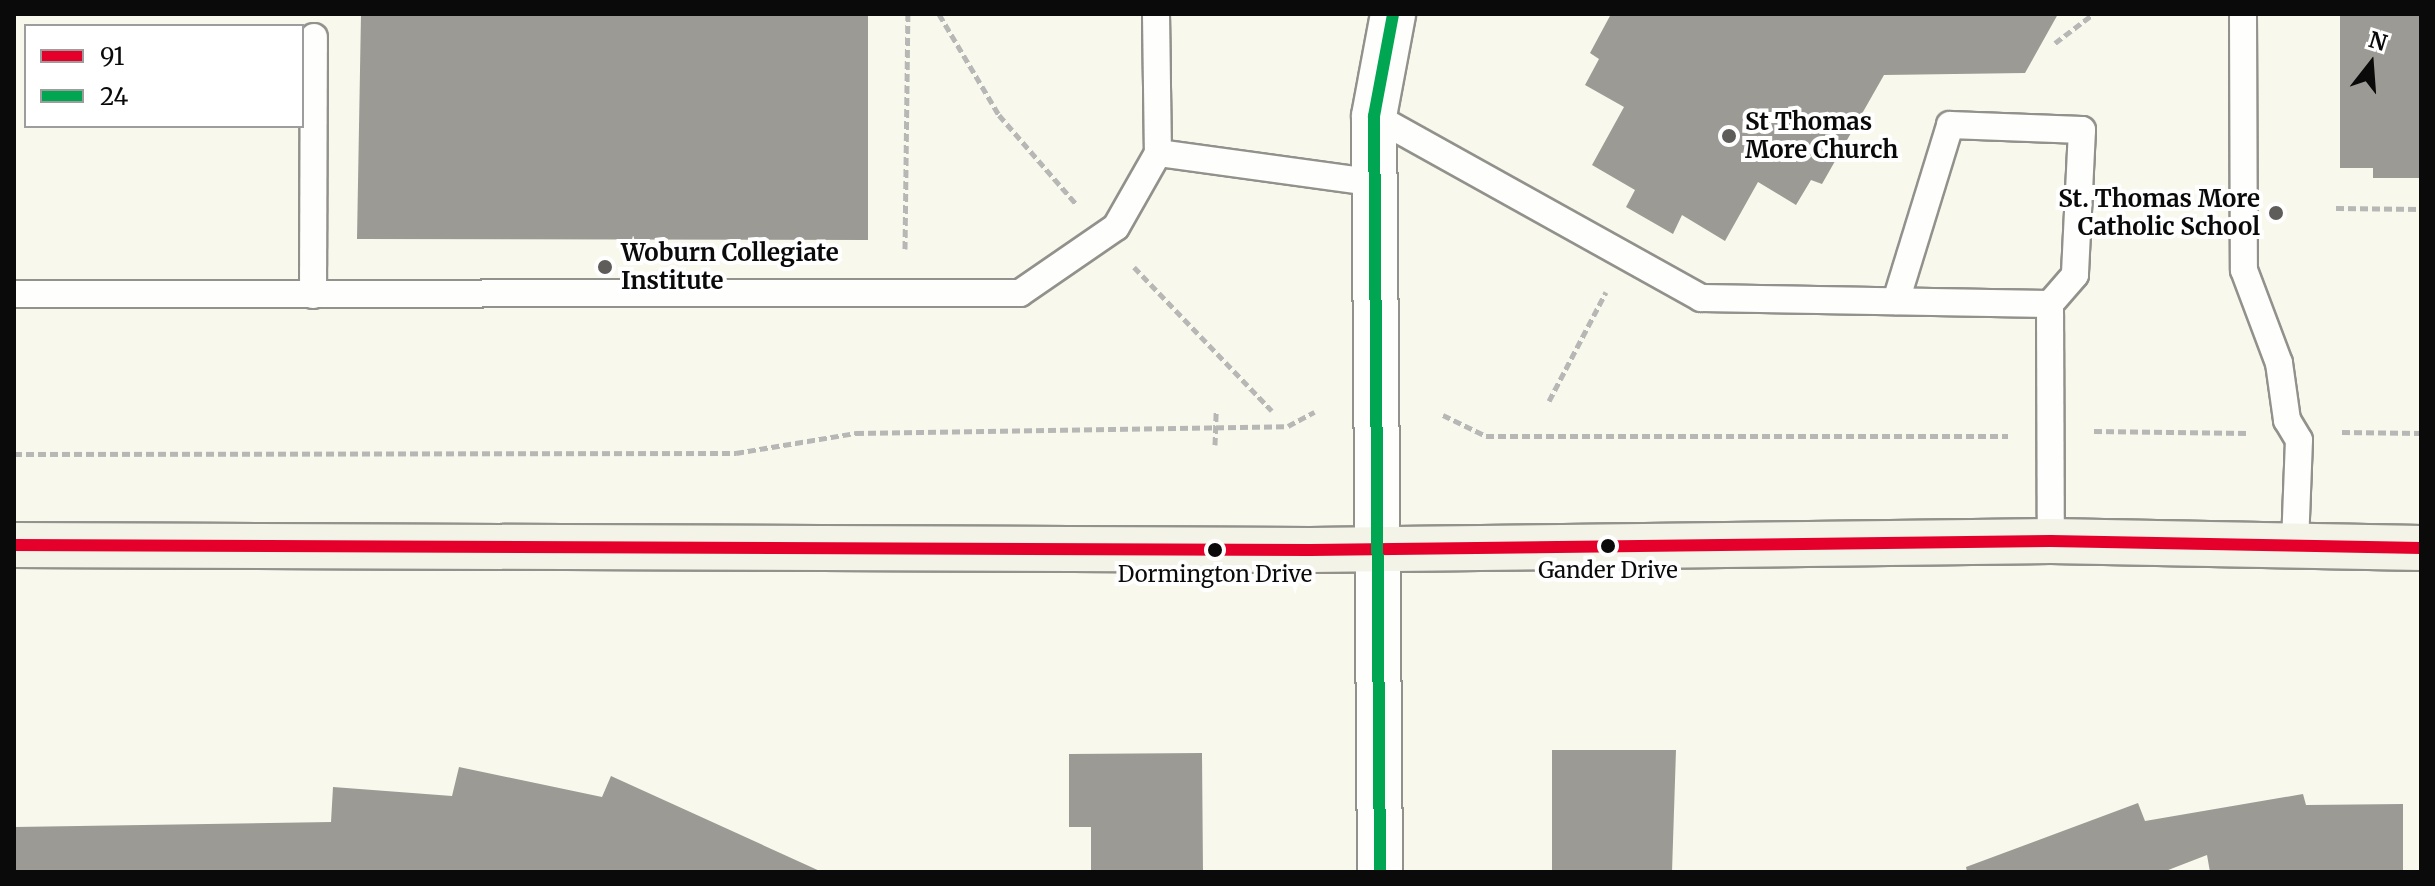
<!DOCTYPE html>
<style>
body{margin:0}
#map{position:relative;width:2435px;height:886px;overflow:hidden;background:#f9f8ed;font-family:Merriweather,serif}
div>[style]{position:absolute}
.building>*{inset:0;background:#9c9a94}
.path>*{height:5px;margin-top:-2.5px;transform-origin:0;background:repeating-linear-gradient(90deg,#b7b7b5 0 8px,transparent 0 12px)}
.roads{filter:drop-shadow(2px 0 #92918c) drop-shadow(-2px 0 #92918c) drop-shadow(0 2px #92918c) drop-shadow(0 -2px #92918c)}
.service>*{height:26px;margin:-13px;padding:0 13px;transform-origin:13px;border-radius:13px;background:#fefefc}
.minor>*{height:44px;margin:-22px;padding:0 22px;transform-origin:22px;border-radius:22px;background:#fefefc}
.secondary>*{height:44px;margin:-22px;padding:0 22px;transform-origin:22px;border-radius:22px;background:#f4f3e7}
.bus-1>*{height:12px;margin:-6px;padding:0 6px;transform-origin:6px;border-radius:6px;background:#e4002b}
.bus-2>*{height:12px;margin:-6px;padding:0 6px;transform-origin:6px;border-radius:6px;background:#00a651}
.dots>*{width:22px;height:22px;translate:-50% -50%;box-sizing:border-box;border:4px solid #fff;border-radius:50%}
span{translate:-50% -50%;white-space:nowrap;text-align:center;line-height:1.15;-webkit-text-stroke:8px #fff;paint-order:stroke}
.bus-label{font-size:22px;color:#0a0a0a}
.poi-label{font-size:24px;color:#0a0a0a;font-weight:700}
.left{translate:0 -50%;text-align:left}
.right{translate:-100% -50%;text-align:right}
.frame{position:absolute;inset:0;border:16px solid #0a0a0a;pointer-events:none}
.legend{position:absolute;left:24px;top:24px;width:280px;height:104px;box-sizing:border-box;background:#fff;border:2px solid #9d9d9d;margin:0;padding:10px 14px;list-style:none;font-size:24px;color:#0a0a0a}
.legend li{display:flex;align-items:center;gap:16px;height:40px}
.legend b{width:40px;border:2px solid #9d9d9d}
.north{position:absolute;left:2331px;top:24px;width:80px;height:80px;-webkit-text-stroke:6px #fff;paint-order:stroke;rotate:17deg;font-size:22px;font-weight:700;line-height:32px;text-align:center;color:#0a0a0a}
.north::after{content:'';display:block;margin:auto;width:28px;height:36px;background:#0a0a0a;clip-path:polygon(50% 0,100% 100%,50% 72%,0 100%)}
</style>
<div id="map">
<div class="building">
<div style="clip-path:polygon(361px 14px,868px 14px,868px 240px,357px 239px)"></div>
<div style="clip-path:polygon(1611px 14px,2058px 14px,2025px 73px,1884px 75px,1822px 184px,1811px 180px,1796px 205px,1758px 182px,1725px 241px,1682px 215px,1673px 234px,1626px 207px,1635px 190px,1592px 165px,1624px 107px,1585px 85px,1599px 59px,1590px 53px)"></div>
<div style="clip-path:polygon(2340px 14px,2421px 14px,2421px 178px,2373px 178px,2373px 168px,2340px 168px)"></div>
<div style="clip-path:polygon(1552px 750px,1676px 750px,1672px 872px,1552px 872px)"></div>
<div style="clip-path:polygon(1202px 753px,1203px 872px,1091px 872px,1091px 827px,1069px 827px,1069px 754px)"></div>
<div style="clip-path:polygon(459px 767px,602px 797px,611px 776px,822px 872px,14px 872px,14px 827px,331px 822px,333px 787px,452px 796px)"></div>
<div style="clip-path:polygon(2303px 794px,2306px 805px,2403px 804px,2403px 872px,2210px 872px,2207px 855px,2163px 872px,1967px 872px,1966px 867px,2138px 803px,2145px 821px)"></div>
</div>
<div class="path">
<div style="left:939px;top:14px;width:117px;rotate:59.3deg"></div>
<div style="left:999px;top:115px;width:118px;rotate:49.1deg"></div>
<div style="left:2055px;top:43px;width:48px;rotate:-37.3deg"></div>
<div style="left:2336px;top:208px;width:85px;rotate:0.7deg"></div>
<div style="left:905px;top:249px;width:235px;rotate:-89.3deg"></div>
<div style="left:1134px;top:267px;width:199px;rotate:46.2deg"></div>
<div style="left:1549px;top:401px;width:123px;rotate:-62.4deg"></div>
<div style="left:1443px;top:415px;width:48px;rotate:26deg"></div>
<div style="left:1486px;top:436px;width:522px"></div>
<div style="left:2094px;top:431px;width:154px;rotate:0.7deg"></div>
<div style="left:2342px;top:432px;width:79px;rotate:0.7deg"></div>
<div style="left:1215px;top:445px;width:34px;rotate:-88deg"></div>
<div style="left:14px;top:454px;width:722px;rotate:-0.08deg"></div>
<div style="left:736px;top:453px;width:122px;rotate:-9.5deg"></div>
<div style="left:856px;top:433px;width:432px;rotate:-0.9deg"></div>
<div style="left:1288px;top:426px;width:30px;rotate:-28deg"></div>
</div>
<div class="roads">
<div class="service">
<div style="left:1156px;top:14px;width:139px;rotate:89.2deg"></div>
<div style="left:2243px;top:14px;width:256px;rotate:89.8deg"></div>
<div style="left:2244px;top:270px;width:99px;rotate:69.4deg"></div>
<div style="left:2279px;top:363px;width:58px;rotate:82deg"></div>
<div style="left:2287px;top:420px;width:23px;rotate:59deg"></div>
<div style="left:2299px;top:440px;width:106px;rotate:92.2deg"></div>
<div style="left:1374px;top:116px;width:374px;rotate:29.1deg"></div>
<div style="left:1701px;top:298px;width:349px;rotate:1deg"></div>
<div style="left:2050px;top:304px;width:237px;rotate:89.8deg"></div>
<div style="left:14px;top:294px;width:1006px;rotate:-0.06deg"></div>
<div style="left:1020px;top:293px;width:116px;rotate:-34.5deg"></div>
<div style="left:1116px;top:227px;width:85px;rotate:-60.4deg"></div>
<div style="left:1158px;top:153px;width:220px;rotate:7.8deg"></div>
<div style="left:313px;top:295px;width:258px;rotate:-89.8deg"></div>
<div style="left:1896px;top:301px;width:184px;rotate:-72.9deg"></div>
<div style="left:1950px;top:125px;width:132px;rotate:2.2deg"></div>
<div style="left:2082px;top:130px;width:145px;rotate:92.8deg"></div>
<div style="left:2075px;top:275px;width:38px;rotate:131deg"></div>
</div>
<div class="minor">
<div style="left:1380px;top:872px;width:756px;rotate:-90.45deg"></div>
<div style="left:1374px;top:116px;width:104px;rotate:-79.4deg"></div>
</div>
<div class="secondary">
<div style="left:14px;top:545px;width:1296px;rotate:0.22deg"></div>
<div style="left:1310px;top:550px;width:741px;rotate:-0.7deg"></div>
<div style="left:2051px;top:541px;width:370px;rotate:1.1deg"></div>
</div>
</div>
<div class="bus-1">
<div style="left:14px;top:545px;width:1296px;rotate:0.22deg"></div>
<div style="left:1310px;top:550px;width:741px;rotate:-0.7deg"></div>
<div style="left:2051px;top:541px;width:370px;rotate:1.1deg"></div>
</div>
<div class="bus-2">
<div style="left:1380px;top:872px;width:756px;rotate:-90.45deg"></div>
<div style="left:1374px;top:116px;width:104px;rotate:-79.4deg"></div>
</div>
<div class="dots">
<div style="left:1729px;top:136px;background:#5e5d59"></div>
<div style="left:2276px;top:213px;background:#5e5d59"></div>
<div style="left:605px;top:267px;background:#5e5d59"></div>
<div style="left:1608px;top:546px;background:#0a0a0a"></div>
<div style="left:1215px;top:550px;background:#0a0a0a"></div>
</div>
<div class="bus-label">
<span style="left:1608px;top:571px">Gander Drive</span>
<span style="left:1215px;top:575px">Dormington Drive</span>
</div>
<div class="poi-label">
<span class="left" style="left:1745px;top:136px">St Thomas<br>More Church</span>
<span class="right" style="left:2260px;top:213px">St. Thomas More<br>Catholic School</span>
<span class="left" style="left:621px;top:267px">Woburn Collegiate<br>Institute</span>
</div>
<div class="frame"></div>
<ul class="legend">
<li><b style="height:10px;background:#e4002b"></b>91</li>
<li><b style="height:10px;background:#00a651"></b>24</li>
</ul>
<div class="north">N</div>
</div>
